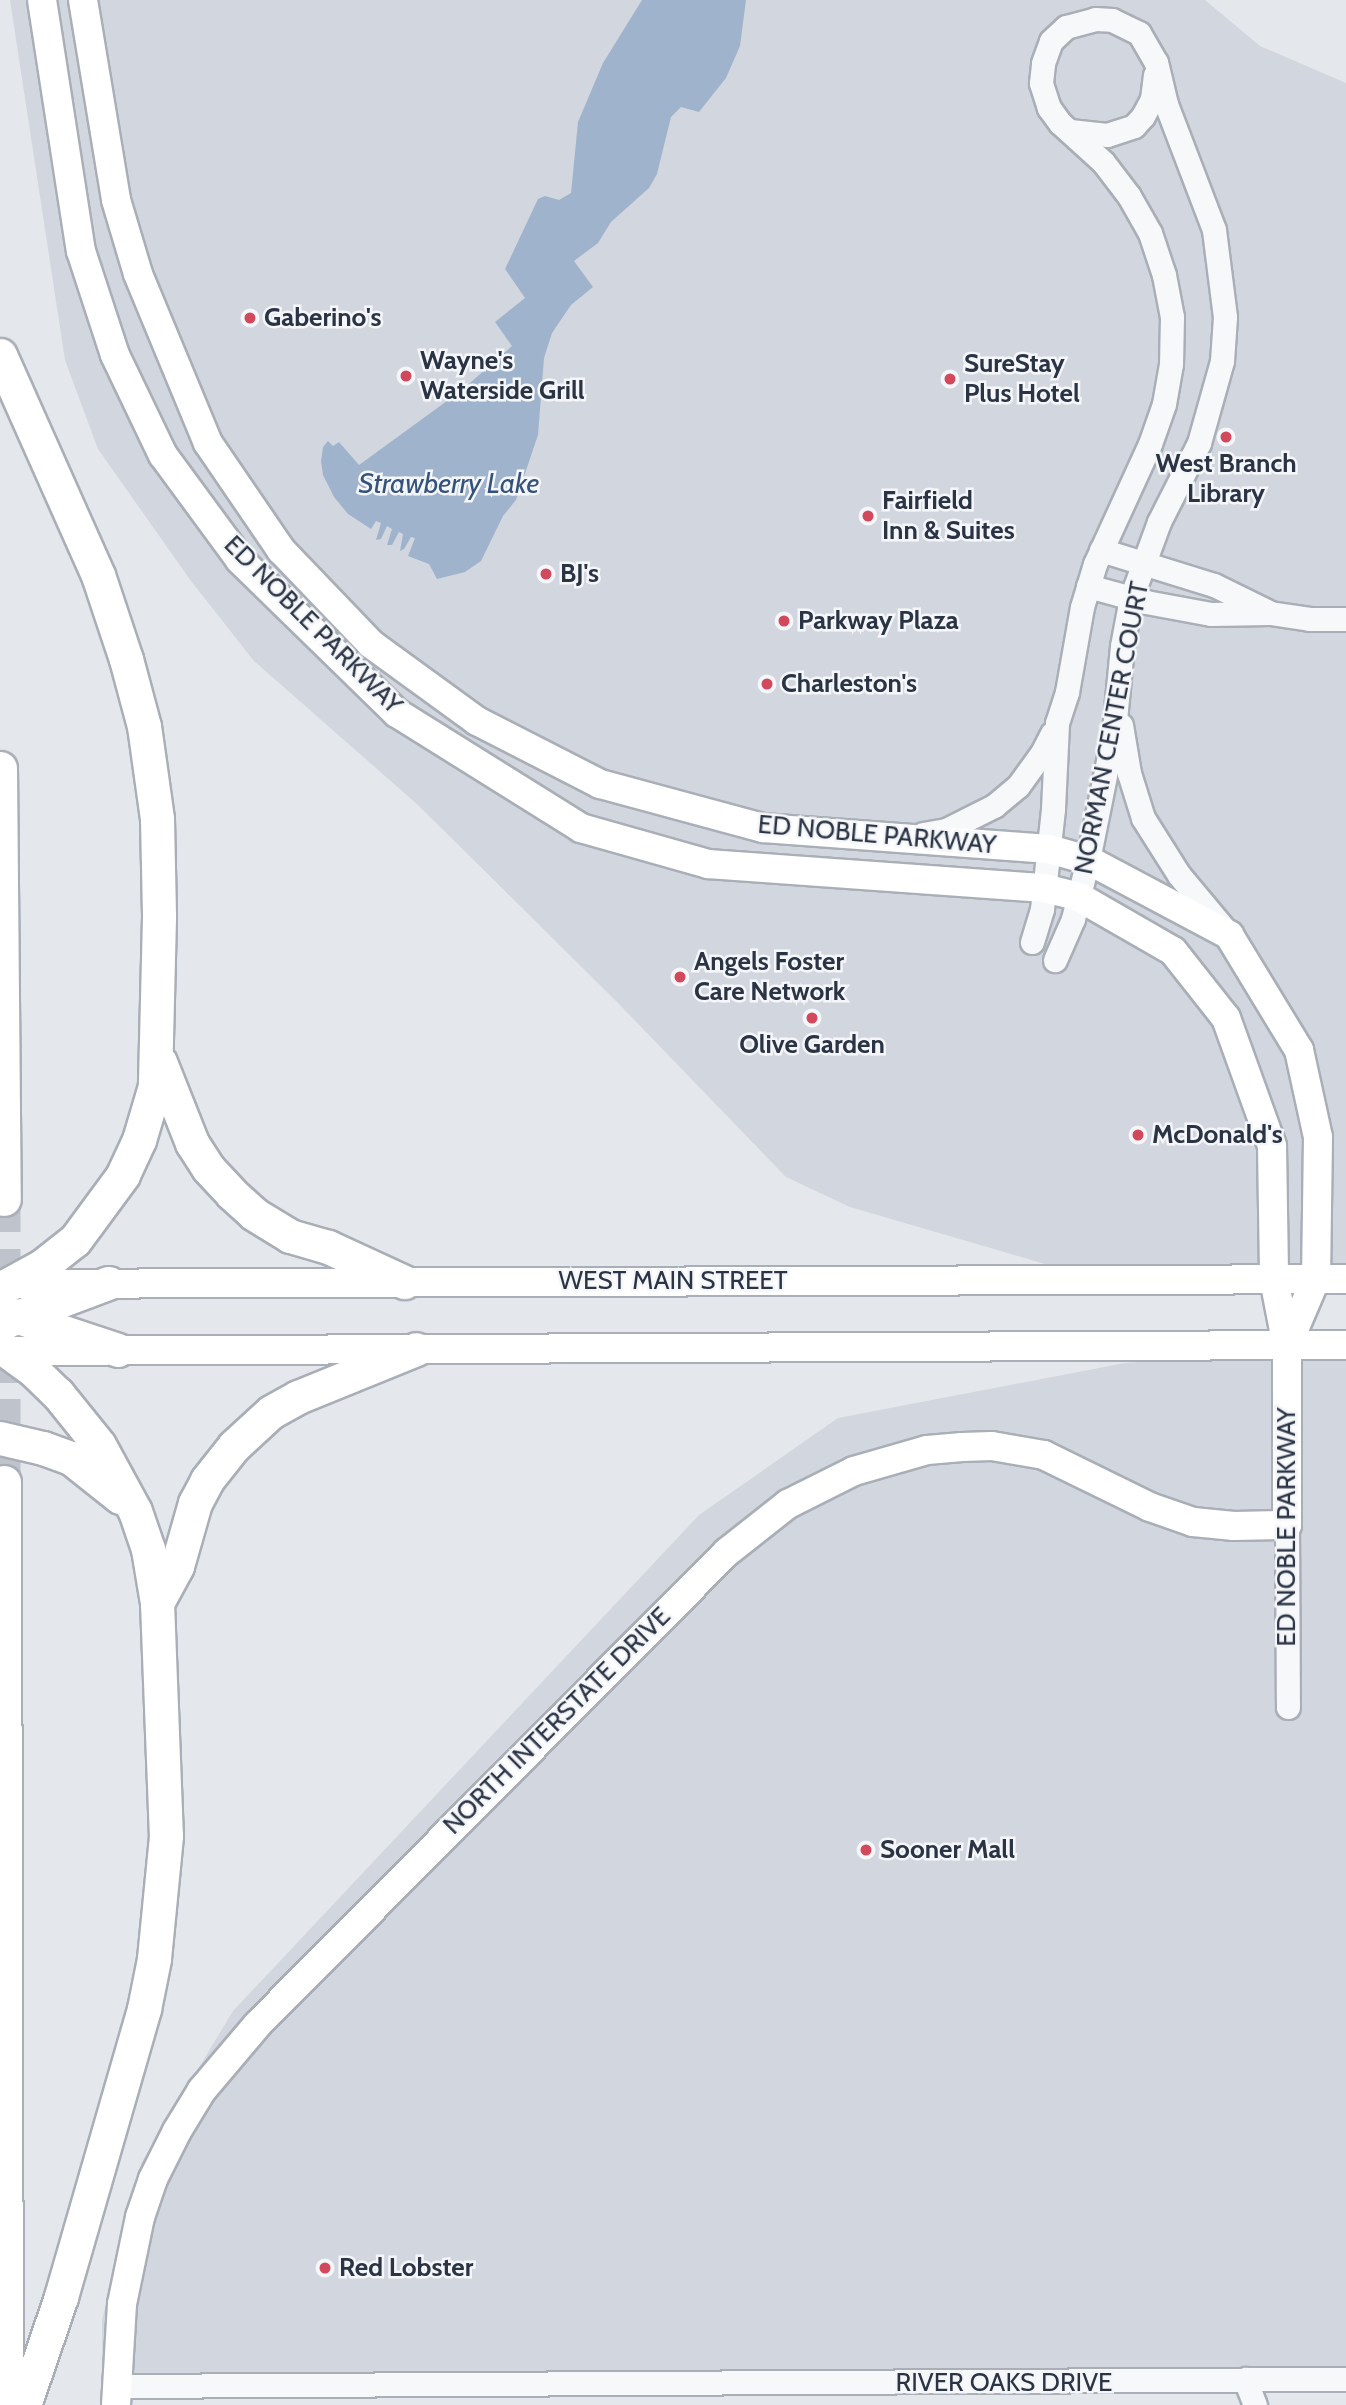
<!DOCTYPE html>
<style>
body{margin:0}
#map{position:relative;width:1346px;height:2405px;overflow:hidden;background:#e4e7ec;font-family:Cabin,sans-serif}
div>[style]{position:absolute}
.built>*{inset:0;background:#d2d6de}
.water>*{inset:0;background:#9fb4cc}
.highway-tunnel>*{height:33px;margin-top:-16.5px;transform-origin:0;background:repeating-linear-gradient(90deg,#bfc3cb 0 33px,transparent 0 50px)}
.roads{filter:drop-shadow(2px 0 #a9aeb7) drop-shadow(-2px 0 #a9aeb7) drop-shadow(0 2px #a9aeb7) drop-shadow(0 -2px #a9aeb7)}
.minor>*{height:23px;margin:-11.5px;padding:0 11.5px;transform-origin:11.5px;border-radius:11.5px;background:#f7f8fa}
.major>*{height:28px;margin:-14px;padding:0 14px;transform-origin:14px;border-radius:14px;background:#fff}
.highway>*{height:33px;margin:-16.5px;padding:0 16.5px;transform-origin:16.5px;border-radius:16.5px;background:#fff}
.dots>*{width:19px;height:19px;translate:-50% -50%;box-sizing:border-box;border:4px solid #f4f6f9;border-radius:50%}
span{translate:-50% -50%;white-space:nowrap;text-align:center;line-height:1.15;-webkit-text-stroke:5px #f4f6f9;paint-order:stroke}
.poi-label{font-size:26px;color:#2b3445;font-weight:700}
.left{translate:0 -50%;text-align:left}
.street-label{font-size:26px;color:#2b3445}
.water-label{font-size:28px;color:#34527a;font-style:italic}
</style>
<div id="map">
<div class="built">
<div style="clip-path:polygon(10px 0,1205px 0,1260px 46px,1346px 83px,1346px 1265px,1045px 1264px,850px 1207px,786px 1177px,618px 1003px,418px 805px,254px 661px,191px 581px,98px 449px,65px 360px)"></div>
<div style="clip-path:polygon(1346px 1348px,1346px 2370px,985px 2369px,102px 2377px,102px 2320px,142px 2162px,233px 2011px,699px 1515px,838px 1418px,1125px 1363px)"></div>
</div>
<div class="water">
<div style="clip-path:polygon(642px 0,746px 0,740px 46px,726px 78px,699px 112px,681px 107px,671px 117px,657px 174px,649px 188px,611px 222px,598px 243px,574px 261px,593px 287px,571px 305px,552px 333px,544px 358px,538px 435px,516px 500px,503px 516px,481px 561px,465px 572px,437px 579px,429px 564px,408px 556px,415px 538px,411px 537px,404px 549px,400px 551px,403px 534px,399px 532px,392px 545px,387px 545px,392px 529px,387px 526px,381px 539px,376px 540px,381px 523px,376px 521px,371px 529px,348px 514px,334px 497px,323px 475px,321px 461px,323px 447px,328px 441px,333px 446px,339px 442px,359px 465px,462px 390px,512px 346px,495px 322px,525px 298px,505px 269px,538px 199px,545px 196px,559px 200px,571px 193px,578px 122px,603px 63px)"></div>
</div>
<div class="highway-tunnel">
<div style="left:4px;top:1199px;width:283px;rotate:90deg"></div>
</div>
<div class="roads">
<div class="minor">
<div style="left:1070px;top:131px;width:37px;rotate:6deg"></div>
<div style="left:1107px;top:135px;width:28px;rotate:-18deg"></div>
<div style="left:1134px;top:126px;width:13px;rotate:-48deg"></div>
<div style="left:1143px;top:116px;width:19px;rotate:-62deg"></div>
<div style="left:1152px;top:99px;width:24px;rotate:-83deg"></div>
<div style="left:1101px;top:550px;width:118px;rotate:17.2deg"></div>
<div style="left:1214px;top:585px;width:59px;rotate:26.1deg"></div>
<div style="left:1088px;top:586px;width:60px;rotate:15.4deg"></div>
<div style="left:1146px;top:602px;width:66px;rotate:10.5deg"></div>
<div style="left:1211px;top:614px;width:59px;rotate:-1deg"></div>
<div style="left:1270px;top:613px;width:40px;rotate:8.5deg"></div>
<div style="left:1310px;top:619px;width:36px"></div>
<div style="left:1121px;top:725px;width:49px;rotate:80.5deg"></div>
<div style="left:1129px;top:773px;width:47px;rotate:72.7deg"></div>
<div style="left:1143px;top:818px;width:67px;rotate:57.7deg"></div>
<div style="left:1179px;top:875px;width:72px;rotate:50.1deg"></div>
<div style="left:923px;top:834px;width:23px;rotate:-10deg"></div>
<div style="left:946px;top:830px;width:54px;rotate:-26.6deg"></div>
<div style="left:994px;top:806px;width:31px;rotate:-40deg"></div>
<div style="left:1018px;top:786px;width:41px;rotate:-54deg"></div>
<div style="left:1042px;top:753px;width:22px;rotate:-63deg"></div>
<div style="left:1032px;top:942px;width:34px;rotate:-73deg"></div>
<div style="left:1042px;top:909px;width:101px;rotate:-83.7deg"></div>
<div style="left:1053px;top:809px;width:86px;rotate:-87.3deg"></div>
<div style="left:1057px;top:723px;width:33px;rotate:-72deg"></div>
<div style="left:1067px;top:692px;width:86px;rotate:-80deg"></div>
<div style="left:1082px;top:607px;width:45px;rotate:-73.2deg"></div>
<div style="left:1095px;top:564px;width:132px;rotate:-65.4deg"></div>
<div style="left:1150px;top:444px;width:42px;rotate:-70.7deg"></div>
<div style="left:1164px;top:404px;width:41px;rotate:-80.1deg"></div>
<div style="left:1171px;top:364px;width:47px;rotate:-88.8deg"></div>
<div style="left:1172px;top:317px;width:43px;rotate:-100.8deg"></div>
<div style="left:1164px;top:275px;width:44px;rotate:-108.4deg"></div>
<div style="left:1150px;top:233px;width:43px;rotate:-119.6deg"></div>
<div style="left:1129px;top:196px;width:43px;rotate:-127.4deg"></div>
<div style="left:1103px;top:162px;width:58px;rotate:-137.8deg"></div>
<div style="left:1060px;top:123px;width:19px;rotate:-126deg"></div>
<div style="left:1049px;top:108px;width:26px;rotate:-108deg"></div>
<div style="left:1041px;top:83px;width:20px;rotate:-84deg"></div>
<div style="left:1043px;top:63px;width:23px;rotate:-70deg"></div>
<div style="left:1051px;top:41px;width:21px;rotate:-43deg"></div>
<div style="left:1066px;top:27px;width:30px;rotate:-15deg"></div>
<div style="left:1095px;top:19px;width:17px;rotate:3deg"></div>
<div style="left:1112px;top:20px;width:30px;rotate:26deg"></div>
<div style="left:1139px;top:33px;width:34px;rotate:60deg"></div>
<div style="left:1156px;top:62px;width:43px;rotate:76.6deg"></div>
<div style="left:1166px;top:104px;width:135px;rotate:69.1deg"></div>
<div style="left:1214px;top:230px;width:88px;rotate:82.8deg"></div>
<div style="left:1225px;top:317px;width:44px;rotate:93.9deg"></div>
<div style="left:1222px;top:361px;width:85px;rotate:105.7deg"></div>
<div style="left:1199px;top:443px;width:89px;rotate:116.9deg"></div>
<div style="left:1159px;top:522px;width:81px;rotate:110.2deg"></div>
<div style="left:1131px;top:598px;width:49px;rotate:100.6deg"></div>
<div style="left:1122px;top:646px;width:85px;rotate:95.4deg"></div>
<div style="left:1114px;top:731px;width:132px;rotate:101.4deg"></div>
<div style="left:1088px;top:860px;width:61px;rotate:104.3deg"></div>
<div style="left:1073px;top:919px;width:45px;rotate:113.7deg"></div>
<div style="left:1287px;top:1525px;width:182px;rotate:89.7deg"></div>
<div style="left:1245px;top:2379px;width:28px;rotate:69deg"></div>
<div style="left:116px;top:2386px;width:1230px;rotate:-0.33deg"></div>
</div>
<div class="major">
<div style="left:42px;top:0;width:254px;rotate:81.2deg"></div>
<div style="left:81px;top:251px;width:109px;rotate:71.9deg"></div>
<div style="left:115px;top:355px;width:111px;rotate:64.4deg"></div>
<div style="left:163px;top:455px;width:130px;rotate:53.7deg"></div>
<div style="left:240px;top:560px;width:219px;rotate:44.3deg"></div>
<div style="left:397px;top:713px;width:217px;rotate:32deg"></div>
<div style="left:581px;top:828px;width:132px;rotate:15.8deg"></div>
<div style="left:708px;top:864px;width:337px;rotate:4.1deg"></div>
<div style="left:1044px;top:888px;width:36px;rotate:14deg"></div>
<div style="left:1079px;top:897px;width:108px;rotate:29.9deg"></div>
<div style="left:1173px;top:951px;width:85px;rotate:51.7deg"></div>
<div style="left:1226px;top:1018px;width:136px;rotate:70.2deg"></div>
<div style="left:1272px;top:1146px;width:133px;rotate:89.1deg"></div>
<div style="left:1274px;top:1279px;width:68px;rotate:79deg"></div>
<div style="left:1287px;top:1346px;width:179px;rotate:90deg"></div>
<div style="left:1287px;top:1525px;width:53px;rotate:178.9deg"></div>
<div style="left:1234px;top:1526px;width:41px;rotate:-174.4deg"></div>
<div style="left:1193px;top:1522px;width:46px;rotate:-160.8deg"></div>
<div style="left:1150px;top:1507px;width:118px;rotate:-153.9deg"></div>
<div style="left:1044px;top:1455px;width:53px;rotate:-170.2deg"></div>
<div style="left:992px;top:1446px;width:30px;rotate:178deg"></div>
<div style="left:962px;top:1447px;width:35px;rotate:175deg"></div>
<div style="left:927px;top:1450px;width:76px;rotate:164deg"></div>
<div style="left:854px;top:1471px;width:74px;rotate:153.4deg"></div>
<div style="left:788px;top:1504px;width:78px;rotate:141.8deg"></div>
<div style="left:727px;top:1552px;width:665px;rotate:134.82deg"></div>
<div style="left:258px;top:2024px;width:87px;rotate:130.3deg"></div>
<div style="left:202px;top:2090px;width:48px;rotate:121.4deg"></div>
<div style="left:177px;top:2131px;width:54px;rotate:116.6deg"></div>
<div style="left:153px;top:2179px;width:40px;rotate:108.9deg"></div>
<div style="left:140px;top:2217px;width:89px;rotate:101.7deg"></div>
<div style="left:122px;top:2304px;width:101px;rotate:93.4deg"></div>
<div style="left:83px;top:0;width:203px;rotate:80.6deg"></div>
<div style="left:116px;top:200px;width:77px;rotate:73.4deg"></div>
<div style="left:138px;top:274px;width:183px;rotate:67.5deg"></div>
<div style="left:208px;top:443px;width:130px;rotate:55.7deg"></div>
<div style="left:281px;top:550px;width:130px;rotate:46.2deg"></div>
<div style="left:371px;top:644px;width:131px;rotate:36deg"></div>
<div style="left:477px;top:721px;width:138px;rotate:27.1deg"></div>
<div style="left:600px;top:784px;width:169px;rotate:15.1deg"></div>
<div style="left:763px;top:828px;width:287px;rotate:4.2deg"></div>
<div style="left:1049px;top:849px;width:41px;rotate:15.8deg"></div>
<div style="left:1088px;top:860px;width:160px;rotate:28deg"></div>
<div style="left:1229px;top:935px;width:135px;rotate:58.7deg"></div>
<div style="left:1299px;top:1050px;width:89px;rotate:77.7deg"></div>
<div style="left:1318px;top:1137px;width:141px;rotate:90.8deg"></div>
<div style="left:1316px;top:1278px;width:74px;rotate:113.1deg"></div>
<div style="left:6px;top:1284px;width:1340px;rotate:-0.21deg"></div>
<div style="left:0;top:1351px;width:1346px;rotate:-0.26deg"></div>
</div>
<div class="highway">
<div style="left:0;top:355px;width:241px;rotate:66deg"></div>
<div style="left:98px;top:575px;width:89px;rotate:71.6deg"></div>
<div style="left:126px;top:659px;width:69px;rotate:75deg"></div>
<div style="left:144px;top:726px;width:94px;rotate:82deg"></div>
<div style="left:157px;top:819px;width:98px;rotate:88.8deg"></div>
<div style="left:159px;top:917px;width:169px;rotate:91.4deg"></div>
<div style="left:155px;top:1086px;width:56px;rotate:106.5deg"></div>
<div style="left:139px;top:1140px;width:38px;rotate:115deg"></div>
<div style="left:123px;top:1175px;width:81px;rotate:126.4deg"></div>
<div style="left:75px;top:1240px;width:42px;rotate:141.8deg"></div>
<div style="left:42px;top:1266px;width:48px;rotate:151.3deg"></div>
<div style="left:0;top:768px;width:431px;rotate:89.5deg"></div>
<div style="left:160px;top:1062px;width:87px;rotate:68.4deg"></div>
<div style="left:192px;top:1143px;width:30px;rotate:57deg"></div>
<div style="left:208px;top:1168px;width:34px;rotate:47deg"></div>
<div style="left:231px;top:1193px;width:31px;rotate:42deg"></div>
<div style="left:254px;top:1214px;width:42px;rotate:31.4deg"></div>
<div style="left:290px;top:1236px;width:40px;rotate:16deg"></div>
<div style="left:328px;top:1247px;width:84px;rotate:24.7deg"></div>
<div style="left:0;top:1311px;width:124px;rotate:18.3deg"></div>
<div style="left:9px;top:1320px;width:106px;rotate:-20.5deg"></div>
<div style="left:0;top:1346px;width:39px;rotate:36deg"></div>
<div style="left:32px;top:1369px;width:36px;rotate:44deg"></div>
<div style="left:58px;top:1394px;width:65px;rotate:51.2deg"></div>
<div style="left:99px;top:1445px;width:75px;rotate:61.4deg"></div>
<div style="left:135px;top:1511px;width:40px;rotate:71.1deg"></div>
<div style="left:148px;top:1549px;width:55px;rotate:80.5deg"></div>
<div style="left:157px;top:1603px;width:233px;rotate:87.8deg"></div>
<div style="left:166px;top:1836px;width:124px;rotate:95.6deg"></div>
<div style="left:154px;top:1959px;width:51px;rotate:101.3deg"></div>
<div style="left:144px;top:2009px;width:300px;rotate:106.1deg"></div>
<div style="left:61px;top:2297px;width:114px;rotate:108.9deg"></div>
<div style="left:0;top:1438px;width:44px;rotate:13.1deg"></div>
<div style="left:43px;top:1448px;width:30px;rotate:20deg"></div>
<div style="left:71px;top:1458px;width:63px;rotate:38.5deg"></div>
<div style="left:4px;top:1482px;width:923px;rotate:89.88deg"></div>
<div style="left:157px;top:1603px;width:42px;rotate:-61.6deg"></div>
<div style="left:177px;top:1566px;width:66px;rotate:-74.1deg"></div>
<div style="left:195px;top:1503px;width:26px;rotate:-62deg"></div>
<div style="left:207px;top:1480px;width:43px;rotate:-51.5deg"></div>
<div style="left:234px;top:1446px;width:50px;rotate:-42.6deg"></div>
<div style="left:271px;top:1412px;width:31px;rotate:-29deg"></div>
<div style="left:298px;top:1397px;width:127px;rotate:-22.1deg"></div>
</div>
</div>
<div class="dots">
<div style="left:250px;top:318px;background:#d1495b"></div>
<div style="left:406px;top:376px;background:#d1495b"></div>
<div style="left:950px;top:379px;background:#d1495b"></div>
<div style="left:1226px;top:437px;background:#d1495b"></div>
<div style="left:868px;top:516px;background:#d1495b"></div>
<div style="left:546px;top:574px;background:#d1495b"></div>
<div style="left:784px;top:621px;background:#d1495b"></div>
<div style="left:767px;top:684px;background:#d1495b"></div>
<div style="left:680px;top:977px;background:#d1495b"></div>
<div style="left:812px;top:1018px;background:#d1495b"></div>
<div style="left:1138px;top:1135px;background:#d1495b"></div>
<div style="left:866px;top:1850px;background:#d1495b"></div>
<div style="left:325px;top:2268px;background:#d1495b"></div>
</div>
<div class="poi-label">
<span class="left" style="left:264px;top:318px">Gaberino's</span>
<span class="left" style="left:420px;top:376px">Wayne's<br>Waterside Grill</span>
<span class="left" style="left:964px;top:379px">SureStay<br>Plus Hotel</span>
<span style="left:1226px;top:479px">West Branch<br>Library</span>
<span class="left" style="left:882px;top:516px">Fairfield<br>Inn &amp; Suites</span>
<span class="left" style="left:560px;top:574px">BJ's</span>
<span class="left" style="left:798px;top:621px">Parkway Plaza</span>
<span class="left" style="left:781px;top:684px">Charleston's</span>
<span class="left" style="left:694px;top:977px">Angels Foster<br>Care Network</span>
<span style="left:812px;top:1045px">Olive Garden</span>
<span class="left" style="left:1152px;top:1135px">McDonald's</span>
<span class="left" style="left:880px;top:1850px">Sooner Mall</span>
<span class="left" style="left:339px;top:2268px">Red Lobster</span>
</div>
<div class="street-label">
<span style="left:313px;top:625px;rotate:45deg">ED NOBLE PARKWAY</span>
<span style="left:1112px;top:728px;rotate:-79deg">NORMAN CENTER COURT</span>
<span style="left:877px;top:835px;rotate:5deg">ED NOBLE PARKWAY</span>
<span style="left:673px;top:1281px">WEST MAIN STREET</span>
<span style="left:1287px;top:1527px;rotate:-90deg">ED NOBLE PARKWAY</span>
<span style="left:557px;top:1721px;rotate:-45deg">NORTH INTERSTATE DRIVE</span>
<span style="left:1004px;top:2383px">RIVER OAKS DRIVE</span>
</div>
<div class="water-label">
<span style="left:449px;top:483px">Strawberry Lake</span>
</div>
</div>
